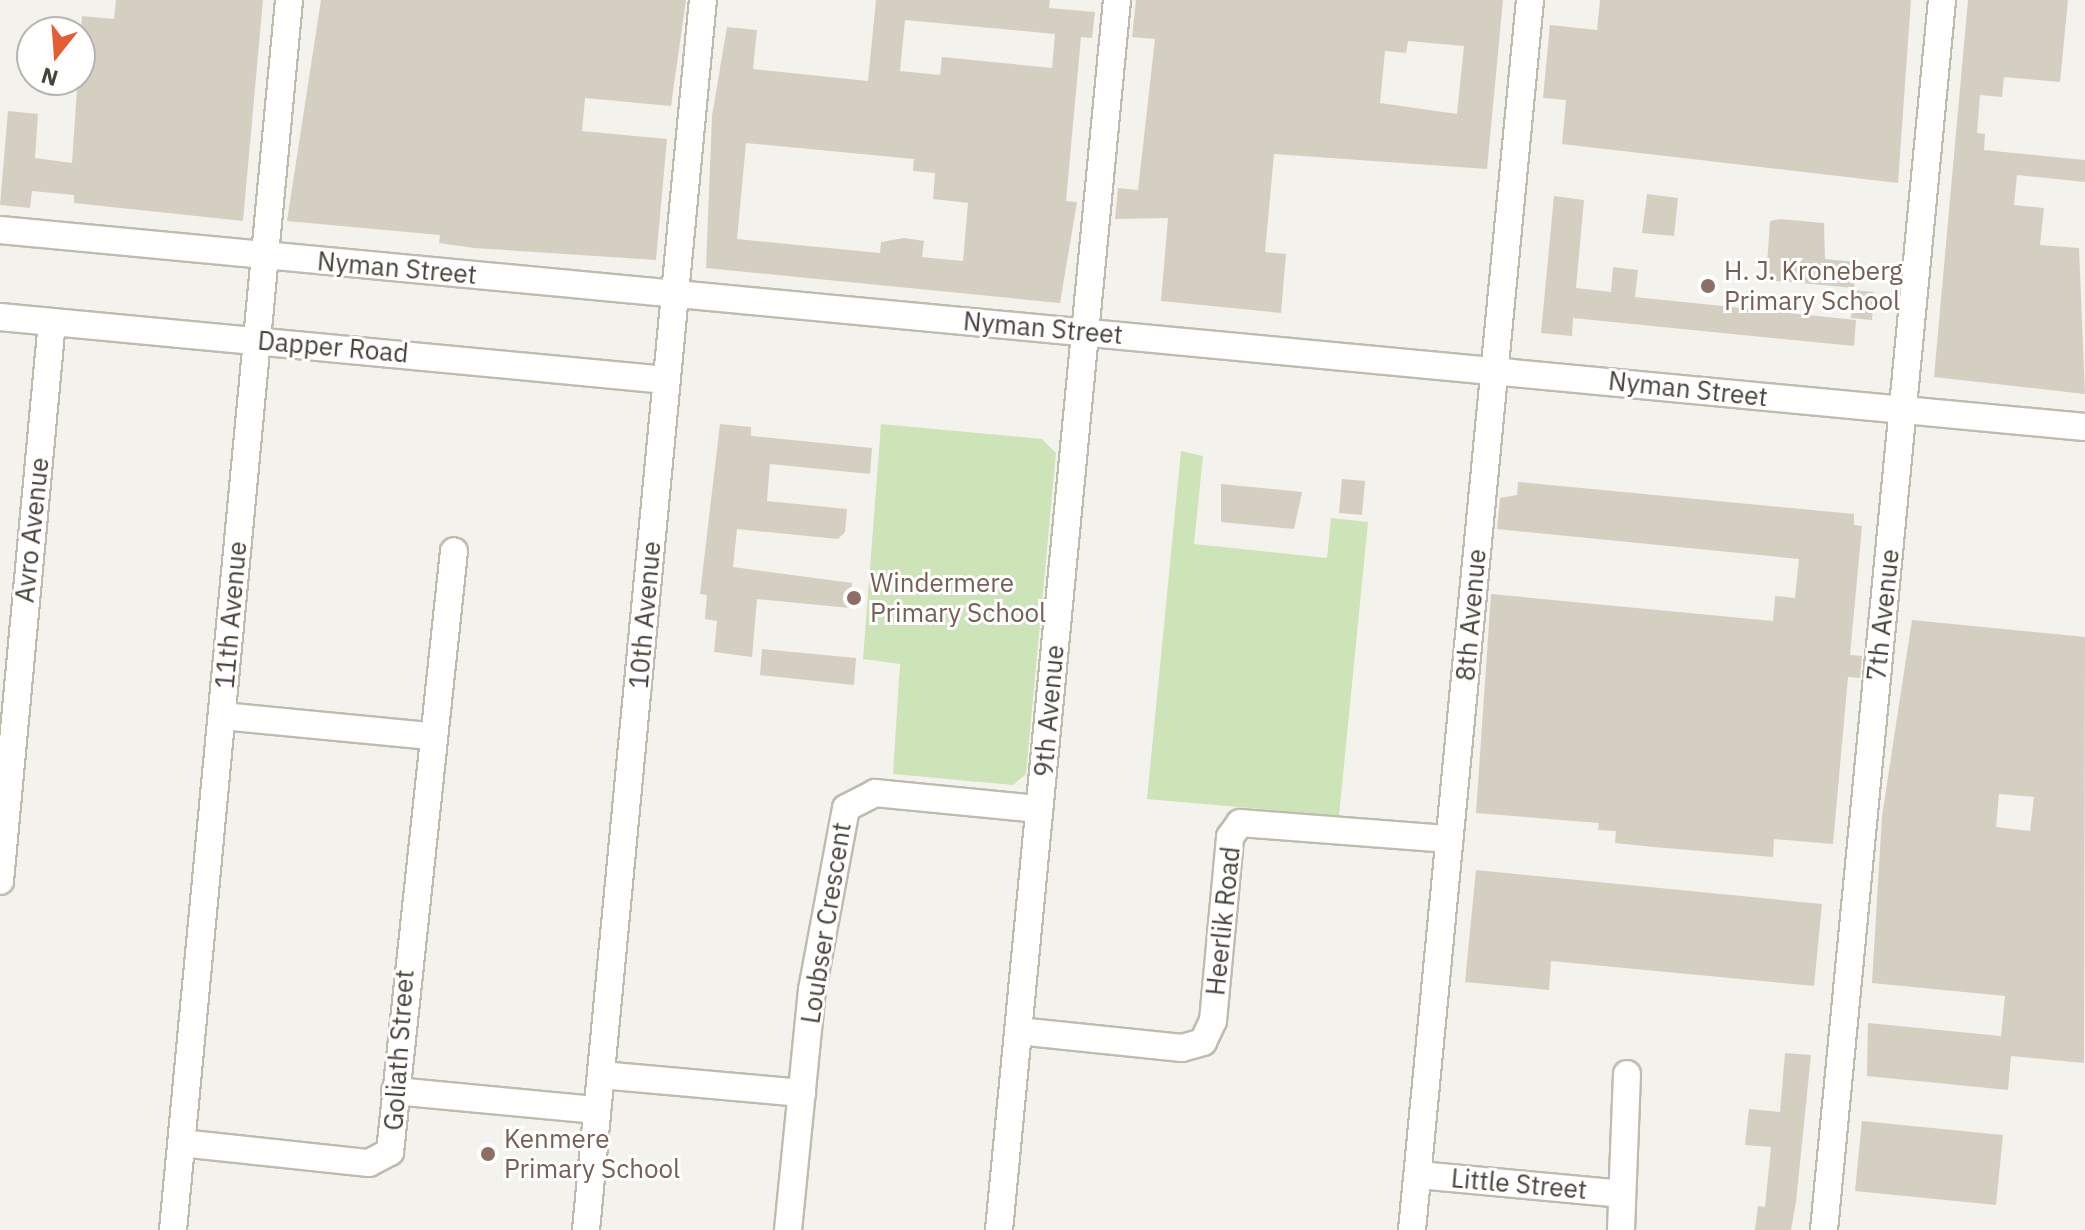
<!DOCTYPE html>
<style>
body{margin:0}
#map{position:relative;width:2085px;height:1230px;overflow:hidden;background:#f4f2ec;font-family:"IBM Plex Sans",sans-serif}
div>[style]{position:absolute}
.green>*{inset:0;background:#cde4b9}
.building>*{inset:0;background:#d5cfc2}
.roads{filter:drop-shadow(2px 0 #bfbbaf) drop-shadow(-2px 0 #bfbbaf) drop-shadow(0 2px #bfbbaf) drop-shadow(0 -2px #bfbbaf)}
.minor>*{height:26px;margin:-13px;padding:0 13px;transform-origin:13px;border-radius:13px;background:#fff}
.dots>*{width:22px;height:22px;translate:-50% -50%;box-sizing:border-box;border:4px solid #fff;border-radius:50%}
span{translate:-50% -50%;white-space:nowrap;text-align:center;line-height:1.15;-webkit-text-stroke:6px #fff;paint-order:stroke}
.street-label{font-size:26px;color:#48443a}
.education-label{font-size:26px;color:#785e54}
.left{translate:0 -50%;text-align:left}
.north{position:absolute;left:16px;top:16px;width:80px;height:80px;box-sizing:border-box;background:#fff;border:2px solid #b6b4b0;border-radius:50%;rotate:197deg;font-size:22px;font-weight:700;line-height:32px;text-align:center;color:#48443a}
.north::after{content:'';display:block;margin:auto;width:28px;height:36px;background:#e45e33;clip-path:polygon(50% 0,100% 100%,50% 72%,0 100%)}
</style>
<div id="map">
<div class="green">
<div style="clip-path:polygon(881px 424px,1042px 439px,1056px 453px,1026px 774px,1013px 785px,893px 774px,900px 664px,863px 659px)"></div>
<div style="clip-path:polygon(1181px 451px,1203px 456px,1194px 544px,1327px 558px,1331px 518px,1368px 522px,1339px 816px,1147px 799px)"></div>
</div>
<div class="building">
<div style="clip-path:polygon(116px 0,263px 0,243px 221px,74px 203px,74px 195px,32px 191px,30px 208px,0 205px,8px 111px,38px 114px,35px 158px,72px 163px,82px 16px,114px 19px)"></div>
<div style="clip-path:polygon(321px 0,686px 0,671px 106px,585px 98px,582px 131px,667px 139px,656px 260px,474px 248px,439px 243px,440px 235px,287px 221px)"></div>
<div style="clip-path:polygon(evenodd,876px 0,1050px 0,1049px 8px,1095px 12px,1092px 38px,1081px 37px,1066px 201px,1077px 202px,1060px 303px,706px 268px,712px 116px,727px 27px,757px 30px,753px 69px,868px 81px,876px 0,905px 20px,1055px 34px,1052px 68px,942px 57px,940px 75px,900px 71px,905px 20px,876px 0,746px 143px,914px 159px,913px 171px,935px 173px,933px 199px,968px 203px,963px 261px,922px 257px,924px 241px,904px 238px,881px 242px,880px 253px,737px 239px,746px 143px)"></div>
<div style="clip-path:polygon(evenodd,1136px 0,1503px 0,1487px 169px,1274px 154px,1265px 252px,1286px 254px,1281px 313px,1161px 301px,1168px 218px,1115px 219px,1118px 188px,1138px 190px,1155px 39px,1132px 37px,1136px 0,1408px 41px,1464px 46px,1457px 114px,1380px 103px,1385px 51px,1406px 53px,1408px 41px)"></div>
<div style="clip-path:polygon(1600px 0,1911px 0,1898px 183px,1562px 144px,1566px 100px,1543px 98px,1550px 25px,1597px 30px)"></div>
<div style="clip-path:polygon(1968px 0,2068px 0,2060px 82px,2004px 77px,2002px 97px,1980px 95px,1977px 133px,1985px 134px,1984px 150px,2085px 160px,2085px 182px,2017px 175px,2014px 205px,2044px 208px,2040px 245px,2079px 248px,2085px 394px,1934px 377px)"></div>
<div style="clip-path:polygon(1647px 194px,1678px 198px,1674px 236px,1642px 233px)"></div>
<div style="clip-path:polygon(1554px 196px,1584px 200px,1576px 288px,1611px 292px,1613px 267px,1638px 270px,1635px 297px,1856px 320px,1854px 346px,1573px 318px,1572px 336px,1541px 333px)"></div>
<div style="clip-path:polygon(1780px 219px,1824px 223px,1825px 259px,1856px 262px,1854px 288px,1766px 280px,1770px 221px)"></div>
<div style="clip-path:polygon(1853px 290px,1874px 292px,1872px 320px,1851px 318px)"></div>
<div style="clip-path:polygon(720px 424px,751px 427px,751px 436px,872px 448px,870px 474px,770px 464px,767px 501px,847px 509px,845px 532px,838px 539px,737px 529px,733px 567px,852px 583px,850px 608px,757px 599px,752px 657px,714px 652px,717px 621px,705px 619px,707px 595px,700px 594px)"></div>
<div style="clip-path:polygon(1342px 479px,1365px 481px,1362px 515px,1339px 513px)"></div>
<div style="clip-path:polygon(1518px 482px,1854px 514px,1854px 525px,1862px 526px,1850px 655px,1862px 656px,1860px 678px,1848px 677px,1833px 844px,1774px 839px,1773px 857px,1654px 847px,1615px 843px,1616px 831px,1598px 830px,1599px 823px,1476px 813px,1491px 594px,1773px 621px,1775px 596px,1795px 598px,1799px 559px,1497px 529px,1500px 498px,1517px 495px)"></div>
<div style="clip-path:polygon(1221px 484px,1302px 492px,1294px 529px,1221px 522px)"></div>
<div style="clip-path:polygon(evenodd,1912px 620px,2085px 637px,2084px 1063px,2011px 1056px,2008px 1090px,1867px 1076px,1868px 1023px,2001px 1036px,2005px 996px,1872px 983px,1882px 816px,1912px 620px,1999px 794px,2034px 797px,2030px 831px,1996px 827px,1999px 794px)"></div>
<div style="clip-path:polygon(762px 649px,856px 658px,854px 685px,760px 675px)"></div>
<div style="clip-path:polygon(1476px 870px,1822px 904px,1814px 986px,1551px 961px,1549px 990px,1465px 982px)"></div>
<div style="clip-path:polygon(1785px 1053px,1811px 1055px,1796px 1202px,1791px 1230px,1755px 1230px,1758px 1206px,1765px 1207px,1771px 1147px,1745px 1145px,1749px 1109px,1780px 1112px)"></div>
<div style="clip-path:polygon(1862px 1121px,2003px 1135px,1996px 1205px,1855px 1191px)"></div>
</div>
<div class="roads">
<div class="minor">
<div style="left:0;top:230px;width:2094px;rotate:5.4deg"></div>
<div style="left:0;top:317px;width:669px;rotate:5.4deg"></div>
<div style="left:222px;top:716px;width:210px;rotate:5.5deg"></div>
<div style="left:0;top:881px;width:561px;rotate:-84.69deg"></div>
<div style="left:1018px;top:1031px;width:165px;rotate:5.9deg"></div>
<div style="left:1182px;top:1048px;width:22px;rotate:-16deg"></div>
<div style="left:1203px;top:1042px;width:23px;rotate:-65deg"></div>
<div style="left:1213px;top:1021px;width:185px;rotate:-84.7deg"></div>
<div style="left:1230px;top:837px;width:17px;rotate:-54deg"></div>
<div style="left:1240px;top:823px;width:210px;rotate:4.4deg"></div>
<div style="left:601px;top:1075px;width:202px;rotate:5.1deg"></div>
<div style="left:395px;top:1091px;width:203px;rotate:5.4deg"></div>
<div style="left:181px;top:1143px;width:189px;rotate:6.1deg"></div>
<div style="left:369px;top:1163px;width:24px;rotate:-28deg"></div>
<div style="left:390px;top:1152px;width:604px;rotate:-83.92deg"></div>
<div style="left:1418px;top:1175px;width:204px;rotate:5.3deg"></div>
<div style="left:173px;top:1230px;width:1235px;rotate:-84.61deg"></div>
<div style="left:586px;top:1230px;width:1236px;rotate:-84.57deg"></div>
<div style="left:788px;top:1230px;width:241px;rotate:-84.3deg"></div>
<div style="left:812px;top:990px;width:185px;rotate:-79.4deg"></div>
<div style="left:846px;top:808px;width:33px;rotate:-27deg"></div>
<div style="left:875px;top:793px;width:165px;rotate:5.6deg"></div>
<div style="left:999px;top:1230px;width:1236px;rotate:-84.52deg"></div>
<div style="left:1412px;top:1230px;width:1236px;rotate:-84.52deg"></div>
<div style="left:1621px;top:1230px;width:156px;rotate:-87.8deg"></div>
<div style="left:1824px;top:1230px;width:1236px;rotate:-84.52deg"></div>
</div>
</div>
<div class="dots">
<div style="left:1708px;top:286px;background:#8d6e63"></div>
<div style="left:854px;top:598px;background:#8d6e63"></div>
<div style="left:488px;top:1154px;background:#8d6e63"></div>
</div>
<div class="street-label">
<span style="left:397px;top:268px;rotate:5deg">Nyman Street</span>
<span style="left:1043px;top:328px;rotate:5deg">Nyman Street</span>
<span style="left:333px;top:347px;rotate:5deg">Dapper Road</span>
<span style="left:1688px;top:389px;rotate:6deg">Nyman Street</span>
<span style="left:32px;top:530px;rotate:-84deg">Avro Avenue</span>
<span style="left:231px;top:615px;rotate:-85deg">11th Avenue</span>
<span style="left:645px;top:615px;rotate:-85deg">10th Avenue</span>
<span style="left:1471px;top:615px;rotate:-85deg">8th Avenue</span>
<span style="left:1883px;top:615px;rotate:-84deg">7th Avenue</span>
<span style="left:1049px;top:711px;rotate:-85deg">9th Avenue</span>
<span style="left:1223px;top:921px;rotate:-84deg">Heerlik Road</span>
<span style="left:826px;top:923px;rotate:-81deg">Loubser Crescent</span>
<span style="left:399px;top:1050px;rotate:-86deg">Goliath Street</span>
<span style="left:1519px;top:1184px;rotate:5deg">Little Street</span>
</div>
<div class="education-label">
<span class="left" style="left:1724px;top:286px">H. J. Kroneberg<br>Primary School</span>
<span class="left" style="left:870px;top:598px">Windermere<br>Primary School</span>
<span class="left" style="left:504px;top:1154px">Kenmere<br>Primary School</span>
</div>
<div class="north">N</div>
</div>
